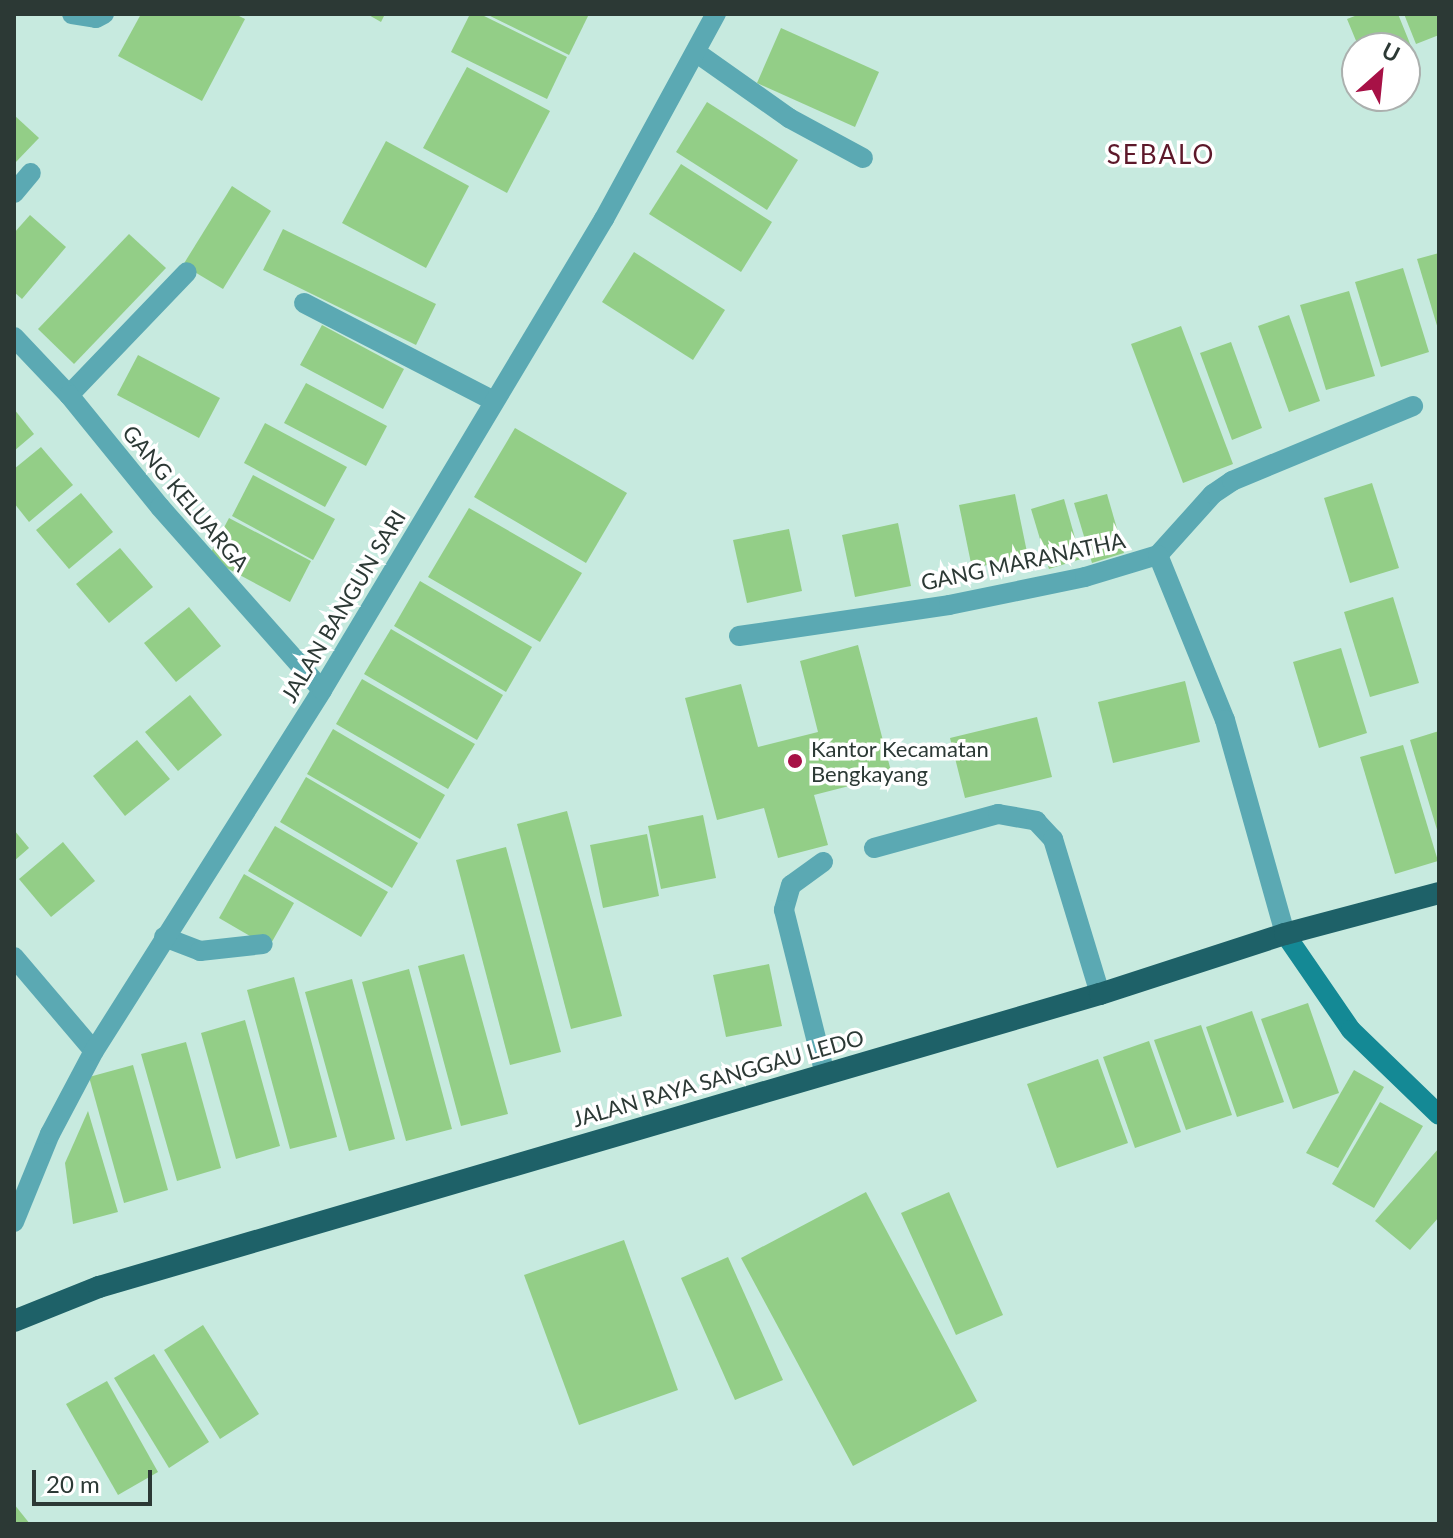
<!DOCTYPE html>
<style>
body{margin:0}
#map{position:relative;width:1453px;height:1538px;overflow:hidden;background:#c7eadf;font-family:Lato,sans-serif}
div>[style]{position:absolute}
.building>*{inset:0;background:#93ce87}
.service>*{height:20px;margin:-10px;padding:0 10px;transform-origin:10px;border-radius:10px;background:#5ba9b3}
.minor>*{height:20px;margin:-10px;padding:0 10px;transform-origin:10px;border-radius:10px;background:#5ba9b3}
.secondary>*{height:20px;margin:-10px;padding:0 10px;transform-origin:10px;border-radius:10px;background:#148995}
.trunk>*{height:22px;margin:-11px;padding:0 11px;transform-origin:11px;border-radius:11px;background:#1e6168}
.dots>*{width:22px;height:22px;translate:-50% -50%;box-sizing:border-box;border:4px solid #fff;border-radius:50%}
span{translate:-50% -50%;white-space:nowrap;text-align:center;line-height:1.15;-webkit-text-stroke:7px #fff;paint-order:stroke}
.street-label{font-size:22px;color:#2c3935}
.poi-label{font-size:22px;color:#2c3935}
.left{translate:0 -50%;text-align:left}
.quarter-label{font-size:26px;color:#5d182a;letter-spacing:2px}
.frame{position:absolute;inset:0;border:16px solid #2c3935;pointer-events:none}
.north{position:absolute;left:1341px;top:32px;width:80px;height:80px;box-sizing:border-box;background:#fff;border:2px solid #abb0ae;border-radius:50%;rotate:27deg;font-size:22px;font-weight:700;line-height:32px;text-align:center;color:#2c3935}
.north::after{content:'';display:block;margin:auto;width:28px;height:36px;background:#a71146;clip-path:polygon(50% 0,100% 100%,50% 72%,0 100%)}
.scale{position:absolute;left:32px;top:1470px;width:120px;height:36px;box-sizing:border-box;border:4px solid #2c3935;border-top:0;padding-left:10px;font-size:24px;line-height:28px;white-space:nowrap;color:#2c3935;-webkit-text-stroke:6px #fff;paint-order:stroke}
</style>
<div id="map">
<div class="building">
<div style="clip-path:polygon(141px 14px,235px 14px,245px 19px,202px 101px,118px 56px)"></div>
<div style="clip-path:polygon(367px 14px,385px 14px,381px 22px)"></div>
<div style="clip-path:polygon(470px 14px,480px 14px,567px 57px,547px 99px,451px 52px)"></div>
<div style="clip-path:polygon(486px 14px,589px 14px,569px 55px)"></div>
<div style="clip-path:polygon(1360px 14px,1398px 14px,1413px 51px,1405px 54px,1405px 48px,1359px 48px,1347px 19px)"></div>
<div style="clip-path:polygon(1404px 14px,1439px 14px,1439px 35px,1416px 44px)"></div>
<div style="clip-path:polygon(781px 28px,879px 72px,855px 127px,757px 83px)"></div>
<div style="clip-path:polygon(467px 67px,550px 111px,507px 193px,423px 148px)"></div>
<div style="clip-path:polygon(707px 102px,798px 160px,767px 210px,676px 152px)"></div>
<div style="clip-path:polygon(14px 115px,39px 138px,14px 164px)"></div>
<div style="clip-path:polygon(386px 141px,469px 186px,426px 268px,342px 223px)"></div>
<div style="clip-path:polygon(681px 164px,772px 222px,741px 272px,649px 214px)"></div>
<div style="clip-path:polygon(232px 186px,271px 211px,223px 289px,183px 265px)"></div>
<div style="clip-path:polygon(30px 215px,66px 247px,22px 299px,14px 292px,14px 233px)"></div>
<div style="clip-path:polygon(283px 229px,436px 304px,416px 345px,263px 270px)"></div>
<div style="clip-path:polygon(129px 234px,166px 268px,74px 364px,38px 329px)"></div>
<div style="clip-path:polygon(634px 252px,725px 310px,693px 360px,602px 302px)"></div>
<div style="clip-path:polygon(1439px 253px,1439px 329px,1438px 329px,1417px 259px)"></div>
<div style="clip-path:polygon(1403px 268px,1429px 352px,1381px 367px,1355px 282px)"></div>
<div style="clip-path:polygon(1349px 291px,1375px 376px,1326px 390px,1300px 305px)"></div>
<div style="clip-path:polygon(1289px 315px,1320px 401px,1289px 412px,1258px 326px)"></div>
<div style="clip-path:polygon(322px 325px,404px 369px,383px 409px,300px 365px)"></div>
<div style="clip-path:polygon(1181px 326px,1233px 464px,1183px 483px,1131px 344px)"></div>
<div style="clip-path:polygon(1231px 342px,1262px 428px,1232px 440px,1200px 353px)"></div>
<div style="clip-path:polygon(138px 355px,220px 398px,199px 438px,117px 395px)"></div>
<div style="clip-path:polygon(306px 383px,387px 426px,366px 466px,284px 423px)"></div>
<div style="clip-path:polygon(14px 409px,34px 434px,14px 451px)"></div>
<div style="clip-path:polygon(265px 423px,347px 467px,325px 507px,244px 463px)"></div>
<div style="clip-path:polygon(515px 428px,627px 493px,586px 563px,474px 497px)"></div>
<div style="clip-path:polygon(41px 447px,73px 485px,29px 522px,14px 503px,14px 469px)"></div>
<div style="clip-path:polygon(253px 475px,335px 519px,313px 560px,232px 516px)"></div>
<div style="clip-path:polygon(1372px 483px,1399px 568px,1350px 583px,1324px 498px)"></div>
<div style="clip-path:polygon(81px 493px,113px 532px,69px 569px,36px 530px)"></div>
<div style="clip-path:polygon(1015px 494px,1028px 557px,972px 568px,959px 505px)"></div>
<div style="clip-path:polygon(1107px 494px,1124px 553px,1092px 563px,1074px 503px)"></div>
<div style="clip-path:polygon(1064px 499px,1081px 559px,1049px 569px,1031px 509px)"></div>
<div style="clip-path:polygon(469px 508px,582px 573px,540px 642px,428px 577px)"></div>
<div style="clip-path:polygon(229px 518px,311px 561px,290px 602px,208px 558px)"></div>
<div style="clip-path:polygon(898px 523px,911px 586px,855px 597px,842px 535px)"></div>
<div style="clip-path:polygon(789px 529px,802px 591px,747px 603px,733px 540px)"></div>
<div style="clip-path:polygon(120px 548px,153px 587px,109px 623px,76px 584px)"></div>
<div style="clip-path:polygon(420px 581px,532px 647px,506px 692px,394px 626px)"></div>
<div style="clip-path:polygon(1393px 597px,1419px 683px,1370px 697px,1344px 612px)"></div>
<div style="clip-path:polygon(189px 607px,221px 646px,176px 682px,144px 643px)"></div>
<div style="clip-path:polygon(391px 629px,503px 695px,477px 740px,364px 674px)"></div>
<div style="clip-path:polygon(858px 645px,892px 775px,814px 795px,828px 845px,778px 858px,764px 808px,717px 820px,685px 698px,741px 684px,758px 747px,818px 732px,800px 661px)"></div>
<div style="clip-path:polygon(1341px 648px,1367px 733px,1319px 748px,1293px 662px)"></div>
<div style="clip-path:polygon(362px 679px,475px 744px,448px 789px,336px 724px)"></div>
<div style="clip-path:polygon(1185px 681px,1200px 742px,1113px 763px,1098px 702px)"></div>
<div style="clip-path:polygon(190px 695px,222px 735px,178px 771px,145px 732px)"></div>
<div style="clip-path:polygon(1037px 717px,1052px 777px,965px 798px,950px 738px)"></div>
<div style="clip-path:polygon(333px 729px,445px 795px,420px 839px,307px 774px)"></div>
<div style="clip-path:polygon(1439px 731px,1439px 833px,1438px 833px,1410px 740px)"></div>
<div style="clip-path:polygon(137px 740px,170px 779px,125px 816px,93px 776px)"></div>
<div style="clip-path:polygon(1403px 745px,1438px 861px,1395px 874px,1360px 757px)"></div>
<div style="clip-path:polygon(306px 777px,418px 843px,392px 888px,280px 822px)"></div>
<div style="clip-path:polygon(567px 811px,622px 1016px,571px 1029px,517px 824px)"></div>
<div style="clip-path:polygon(703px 815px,716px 878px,661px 889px,648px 826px)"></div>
<div style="clip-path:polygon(275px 826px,388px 892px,361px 937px,248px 871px)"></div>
<div style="clip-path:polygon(14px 830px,29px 848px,14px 861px)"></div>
<div style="clip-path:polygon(647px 834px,659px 896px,603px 908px,590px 845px)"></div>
<div style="clip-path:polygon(63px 842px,95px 881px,51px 917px,19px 879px)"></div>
<div style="clip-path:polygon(506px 847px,561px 1052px,510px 1065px,456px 860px)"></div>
<div style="clip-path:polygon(244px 874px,294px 903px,269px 947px,219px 918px)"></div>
<div style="clip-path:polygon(464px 954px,508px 1114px,461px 1126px,418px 966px)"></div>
<div style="clip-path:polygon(769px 964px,782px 1026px,726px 1037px,713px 975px)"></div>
<div style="clip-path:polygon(409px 969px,452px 1129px,406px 1141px,362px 982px)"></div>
<div style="clip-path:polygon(294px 977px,337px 1137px,290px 1149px,247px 990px)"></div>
<div style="clip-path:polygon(352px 979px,395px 1139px,349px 1151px,305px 992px)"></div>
<div style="clip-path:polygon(1308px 1003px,1339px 1093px,1293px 1109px,1261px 1019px)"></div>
<div style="clip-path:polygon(1252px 1011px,1284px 1102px,1237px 1117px,1206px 1027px)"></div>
<div style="clip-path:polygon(245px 1020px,280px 1146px,236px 1159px,201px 1033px)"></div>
<div style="clip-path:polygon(1201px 1025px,1232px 1115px,1186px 1130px,1154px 1040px)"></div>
<div style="clip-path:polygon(1149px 1041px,1181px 1132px,1135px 1148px,1103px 1057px)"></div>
<div style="clip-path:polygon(186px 1042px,221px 1168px,177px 1181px,141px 1054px)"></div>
<div style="clip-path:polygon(1098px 1059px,1128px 1143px,1057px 1168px,1027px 1084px)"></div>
<div style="clip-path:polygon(133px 1065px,168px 1190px,124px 1203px,89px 1077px)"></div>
<div style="clip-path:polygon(1354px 1070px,1384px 1087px,1338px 1168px,1306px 1153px)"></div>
<div style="clip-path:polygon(1380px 1102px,1423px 1126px,1374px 1208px,1332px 1184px)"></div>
<div style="clip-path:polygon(88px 1111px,118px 1212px,73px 1224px,65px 1163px)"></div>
<div style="clip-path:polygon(1439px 1148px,1439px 1217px,1410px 1250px,1375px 1221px)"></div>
<div style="clip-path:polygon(866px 1192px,977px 1401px,853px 1466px,741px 1258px)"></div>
<div style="clip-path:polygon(949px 1192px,1003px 1315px,956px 1335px,901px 1213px)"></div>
<div style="clip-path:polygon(624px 1240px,678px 1390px,579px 1425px,524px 1275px)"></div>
<div style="clip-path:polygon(728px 1257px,783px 1380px,735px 1400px,681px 1278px)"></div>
<div style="clip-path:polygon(203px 1325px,259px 1414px,220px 1439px,164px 1350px)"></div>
<div style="clip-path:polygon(154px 1354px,209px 1442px,169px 1468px,114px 1378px)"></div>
<div style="clip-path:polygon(107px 1381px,158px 1472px,118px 1495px,66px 1404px)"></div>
<div style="clip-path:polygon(14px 1504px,30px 1524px,14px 1524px)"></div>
</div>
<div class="service">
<div style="left:14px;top:193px;width:26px;rotate:-50deg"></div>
<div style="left:304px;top:303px;width:214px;rotate:27.3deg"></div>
<div style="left:69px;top:395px;width:170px;rotate:-46.2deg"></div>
<div style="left:874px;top:848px;width:129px;rotate:-15.3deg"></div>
<div style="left:998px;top:814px;width:39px;rotate:10deg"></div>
<div style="left:1036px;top:821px;width:25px;rotate:47deg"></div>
<div style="left:1053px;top:839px;width:162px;rotate:73.1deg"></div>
<div style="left:823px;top:862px;width:39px;rotate:144deg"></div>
<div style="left:791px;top:885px;width:26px;rotate:106deg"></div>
<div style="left:784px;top:910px;width:169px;rotate:76deg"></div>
<div style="left:164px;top:937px;width:39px;rotate:21deg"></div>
<div style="left:200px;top:951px;width:63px;rotate:-6.3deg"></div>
</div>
<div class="minor">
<div style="left:72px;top:14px;width:24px;rotate:9deg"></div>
<div style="left:96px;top:18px;width:9px;rotate:-27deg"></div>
<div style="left:697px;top:53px;width:113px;rotate:35.2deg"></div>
<div style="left:789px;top:118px;width:84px;rotate:28.4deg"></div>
<div style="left:14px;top:337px;width:80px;rotate:46.5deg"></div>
<div style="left:69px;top:395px;width:144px;rotate:50.9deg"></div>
<div style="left:160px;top:507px;width:244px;rotate:48.5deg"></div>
<div style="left:1158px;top:555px;width:82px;rotate:-48deg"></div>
<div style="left:1213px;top:494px;width:23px;rotate:-34deg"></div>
<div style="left:1232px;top:481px;width:196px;rotate:-22.5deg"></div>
<div style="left:739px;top:636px;width:212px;rotate:-8.4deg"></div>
<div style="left:949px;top:605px;width:139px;rotate:-11.6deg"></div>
<div style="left:1085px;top:577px;width:76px;rotate:-16.8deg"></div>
<div style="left:1158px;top:555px;width:178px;rotate:67.9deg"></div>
<div style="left:1225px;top:720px;width:222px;rotate:74.3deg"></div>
<div style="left:14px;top:957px;width:123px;rotate:49.6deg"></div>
<div style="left:14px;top:1222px;width:95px;rotate:-67.8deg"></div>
<div style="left:50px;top:1134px;width:94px;rotate:-62.1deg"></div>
<div style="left:94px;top:1051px;width:427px;rotate:-57.7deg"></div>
<div style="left:322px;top:690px;width:549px;rotate:-59.09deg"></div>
<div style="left:604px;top:219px;width:234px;rotate:-61.4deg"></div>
</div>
<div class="secondary">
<div style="left:1285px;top:934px;width:116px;rotate:55.5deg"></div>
<div style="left:1351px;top:1030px;width:122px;rotate:44deg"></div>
</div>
<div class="trunk">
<div style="left:14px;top:1321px;width:92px;rotate:-21.8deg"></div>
<div style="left:99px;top:1287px;width:1043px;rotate:-16.32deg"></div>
<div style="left:1100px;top:994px;width:194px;rotate:-18deg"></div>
<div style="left:1285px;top:934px;width:159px;rotate:-14.9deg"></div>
</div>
<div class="dots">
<div style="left:795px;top:761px;background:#a71146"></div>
</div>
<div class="street-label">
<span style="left:186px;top:498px;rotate:50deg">GANG KELUARGA</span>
<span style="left:1023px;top:561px;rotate:-12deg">GANG MARANATHA</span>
<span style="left:343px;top:606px;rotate:-59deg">JALAN BANGUN SARI</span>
<span style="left:718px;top:1078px;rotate:-16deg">JALAN RAYA SANGGAU LEDO</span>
</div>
<div class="poi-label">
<span class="left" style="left:811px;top:761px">Kantor Kecamatan<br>Bengkayang</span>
</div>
<div class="quarter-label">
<span style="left:1161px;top:155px">SEBALO</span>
</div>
<div class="frame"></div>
<div class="north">U</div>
<div class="scale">20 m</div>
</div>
